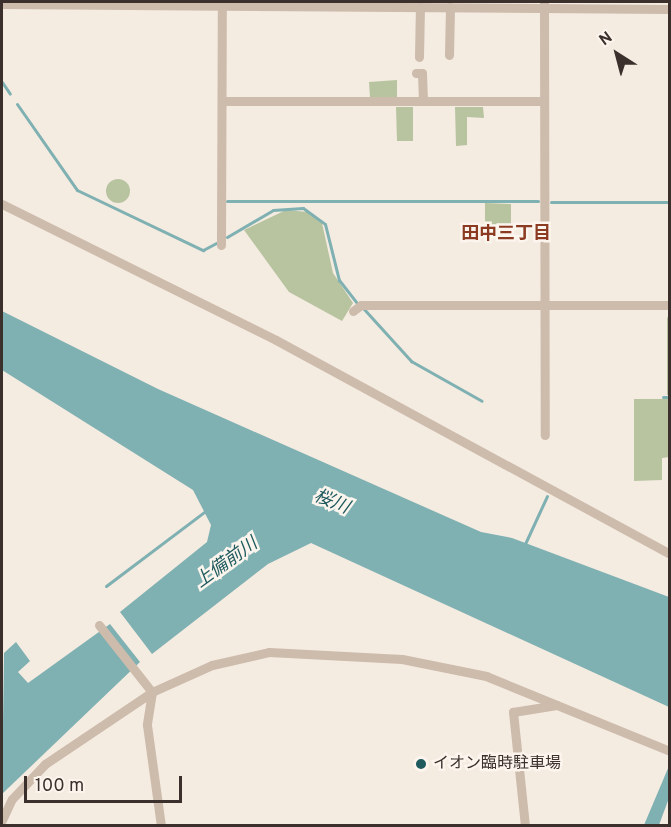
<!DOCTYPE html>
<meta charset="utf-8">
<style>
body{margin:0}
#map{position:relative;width:671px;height:827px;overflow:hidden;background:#f4ebe1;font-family:Overpass,"Noto Sans JP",sans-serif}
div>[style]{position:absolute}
.green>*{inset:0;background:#b8c4a0}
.round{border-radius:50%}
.water>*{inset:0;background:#7fb0b2}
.stream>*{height:3px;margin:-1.5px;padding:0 1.5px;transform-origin:1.5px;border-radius:1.5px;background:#7fb0b2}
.street>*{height:9px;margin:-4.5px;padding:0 4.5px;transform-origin:4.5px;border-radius:4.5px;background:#cdbbac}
.dots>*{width:16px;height:16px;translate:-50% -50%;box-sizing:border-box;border:3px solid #fbf5ee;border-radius:50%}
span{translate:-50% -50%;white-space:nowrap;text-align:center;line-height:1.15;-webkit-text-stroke:5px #fbf5ee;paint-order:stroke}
.poi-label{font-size:16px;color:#3b302b}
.left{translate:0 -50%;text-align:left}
.neighbourhood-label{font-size:18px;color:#8c3b22;font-weight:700}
.water-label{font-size:18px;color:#1f5a5e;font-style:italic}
.frame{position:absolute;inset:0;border:3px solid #3b302b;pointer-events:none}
.north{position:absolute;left:587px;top:24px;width:60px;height:60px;-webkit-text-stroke:4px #fbf5ee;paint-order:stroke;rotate:324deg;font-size:16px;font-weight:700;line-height:24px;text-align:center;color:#3b302b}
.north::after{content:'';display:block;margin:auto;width:21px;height:27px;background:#3b302b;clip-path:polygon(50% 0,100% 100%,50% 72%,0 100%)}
.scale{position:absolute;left:24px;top:776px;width:158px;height:27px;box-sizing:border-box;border:3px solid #3b302b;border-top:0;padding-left:8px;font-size:18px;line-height:21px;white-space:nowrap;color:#3b302b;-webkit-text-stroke:4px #fbf5ee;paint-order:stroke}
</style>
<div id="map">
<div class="green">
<div style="clip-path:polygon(397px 80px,397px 97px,370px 97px,369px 82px)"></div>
<div style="clip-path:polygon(396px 107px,413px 107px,413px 141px,397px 141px)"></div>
<div style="clip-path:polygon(455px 107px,483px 107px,484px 118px,467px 117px,467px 145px,456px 146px)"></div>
<div class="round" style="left:106px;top:179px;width:24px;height:24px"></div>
<div style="clip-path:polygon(485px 203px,511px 204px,511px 232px,485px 230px)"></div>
<div style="clip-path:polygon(286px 210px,308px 212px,322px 223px,333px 273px,353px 303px,342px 321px,289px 292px,244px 230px)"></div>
<div style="clip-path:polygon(669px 316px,670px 395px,667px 395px,667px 318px)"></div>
<div style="clip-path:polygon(634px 399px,669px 399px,669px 457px,662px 458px,662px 480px,634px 481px)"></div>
</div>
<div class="water">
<div style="clip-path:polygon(2px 311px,158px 389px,481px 532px,512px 538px,669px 597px,669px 707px,311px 543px,268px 564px,152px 654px,120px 612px,207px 542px,211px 525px,193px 490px,2px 370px)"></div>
<div style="clip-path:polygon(110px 624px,140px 662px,2px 794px,4px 653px,16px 642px,30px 661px,18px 672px,28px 683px)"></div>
<div style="clip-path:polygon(669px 766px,669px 798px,659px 825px,644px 825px)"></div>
</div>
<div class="stream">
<div style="left:2px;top:82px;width:14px;rotate:56deg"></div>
<div style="left:17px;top:104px;width:105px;rotate:55.1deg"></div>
<div style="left:77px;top:190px;width:140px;rotate:25.5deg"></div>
<div style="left:203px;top:250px;width:15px;rotate:-28deg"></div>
<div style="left:227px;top:201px;width:311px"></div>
<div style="left:551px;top:202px;width:119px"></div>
<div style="left:227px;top:237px;width:53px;rotate:-30.4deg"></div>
<div style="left:273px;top:210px;width:30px;rotate:-4deg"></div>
<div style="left:303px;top:208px;width:27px;rotate:36deg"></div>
<div style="left:325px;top:224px;width:58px;rotate:76deg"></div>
<div style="left:339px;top:280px;width:29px;rotate:52deg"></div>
<div style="left:363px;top:308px;width:72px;rotate:47.8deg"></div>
<div style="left:411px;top:361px;width:81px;rotate:29.4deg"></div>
<div style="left:663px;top:397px;width:7px"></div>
<div style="left:524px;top:546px;width:55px;rotate:-65.3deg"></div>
<div style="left:106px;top:586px;width:126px;rotate:-37deg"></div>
</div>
<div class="street">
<div style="left:544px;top:2px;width:433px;rotate:89.9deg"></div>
<div style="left:2px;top:4px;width:668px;rotate:0.43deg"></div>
<div style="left:449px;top:55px;width:48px;rotate:-88.8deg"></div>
<div style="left:419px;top:57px;width:50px;rotate:-88.9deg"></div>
<div style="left:416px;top:73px;width:6px"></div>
<div style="left:422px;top:73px;width:28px;rotate:88deg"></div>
<div style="left:223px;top:101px;width:321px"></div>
<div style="left:2px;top:204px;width:306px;rotate:26.4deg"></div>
<div style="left:276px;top:340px;width:448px;rotate:28.5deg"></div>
<div style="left:221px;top:245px;width:243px;rotate:-89.8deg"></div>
<div style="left:353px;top:311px;width:10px;rotate:-37deg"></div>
<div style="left:361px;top:305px;width:309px"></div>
<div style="left:99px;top:625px;width:85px;rotate:51.7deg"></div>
<div style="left:152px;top:692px;width:33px;rotate:99deg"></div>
<div style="left:147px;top:725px;width:102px;rotate:82.1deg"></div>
<div style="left:2px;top:820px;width:23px;rotate:-65deg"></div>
<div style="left:12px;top:799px;width:48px;rotate:-46.7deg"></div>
<div style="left:45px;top:764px;width:129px;rotate:-33.9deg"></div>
<div style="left:152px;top:692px;width:66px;rotate:-24.2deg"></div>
<div style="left:212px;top:665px;width:58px;rotate:-12.8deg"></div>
<div style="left:269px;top:652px;width:133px;rotate:3deg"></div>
<div style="left:402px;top:659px;width:86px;rotate:11.4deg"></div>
<div style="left:486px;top:676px;width:199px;rotate:22.2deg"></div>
<div style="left:525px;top:826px;width:115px;rotate:-96deg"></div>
<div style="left:513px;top:712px;width:44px;rotate:-9.2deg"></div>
</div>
<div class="dots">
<div style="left:421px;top:764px;background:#1f5a5e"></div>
</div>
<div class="poi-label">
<span class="left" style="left:433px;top:764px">イオン臨時駐車場</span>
</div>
<div class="neighbourhood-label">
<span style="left:506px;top:235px">田中三丁目</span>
</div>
<div class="water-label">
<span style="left:331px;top:503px;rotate:22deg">桜川</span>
<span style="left:227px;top:564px;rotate:-36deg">上備前川</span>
</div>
<div class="frame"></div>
<div class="north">N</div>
<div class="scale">100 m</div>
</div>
